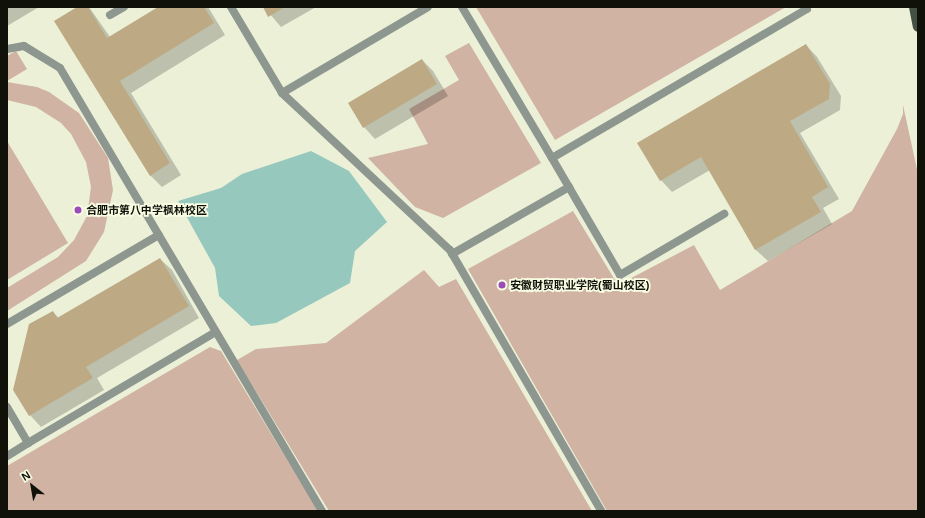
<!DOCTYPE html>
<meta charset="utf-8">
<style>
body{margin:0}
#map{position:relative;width:925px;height:518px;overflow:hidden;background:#ebf0d7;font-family:Helvetica,"Noto Sans SC",sans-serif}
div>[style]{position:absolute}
.green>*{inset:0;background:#d0b3a2}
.water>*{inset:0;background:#96c8be}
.shadow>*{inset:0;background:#0003}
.building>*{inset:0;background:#bdaa85}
.service>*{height:8px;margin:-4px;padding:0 4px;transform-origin:4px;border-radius:4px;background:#8e978f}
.primary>*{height:10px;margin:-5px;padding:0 5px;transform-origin:5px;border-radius:5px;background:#425144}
.dots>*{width:11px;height:11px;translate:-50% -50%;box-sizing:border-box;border:2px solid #f8fde4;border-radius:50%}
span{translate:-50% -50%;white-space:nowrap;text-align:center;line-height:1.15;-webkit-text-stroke:3.5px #f8fde4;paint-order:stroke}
.poi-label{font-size:11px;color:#101209;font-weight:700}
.left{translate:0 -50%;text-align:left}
.frame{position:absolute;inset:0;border:8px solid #101209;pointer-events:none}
.north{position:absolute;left:12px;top:466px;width:40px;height:40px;-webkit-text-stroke:3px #f8fde4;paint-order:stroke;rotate:329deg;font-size:11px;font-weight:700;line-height:16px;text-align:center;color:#101209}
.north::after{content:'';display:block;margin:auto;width:14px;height:18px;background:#101209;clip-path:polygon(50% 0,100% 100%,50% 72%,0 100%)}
</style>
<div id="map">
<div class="green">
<div style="clip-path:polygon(476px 7px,786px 7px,555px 140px)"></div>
<div style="clip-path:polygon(469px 43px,541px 163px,443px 218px,415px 207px,368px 158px,428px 144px,409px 109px,459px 80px,445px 56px)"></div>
<div style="clip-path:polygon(16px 51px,27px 69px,7px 81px,7px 56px)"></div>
<div style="clip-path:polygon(7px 82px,37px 87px,49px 92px,79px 113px,108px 158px,113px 190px,104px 232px,86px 261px,7px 311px,7px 288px,58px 257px,74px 240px,87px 216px,91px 187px,86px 162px,71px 134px,61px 123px,36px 107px,7px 100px)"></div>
<div style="clip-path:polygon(903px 105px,918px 174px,918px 511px,607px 511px,468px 269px,573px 211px,618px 285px,694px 245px,720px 290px,852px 211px,897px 129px,903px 114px)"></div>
<div style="clip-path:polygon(7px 141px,68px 243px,7px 280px)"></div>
<div style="clip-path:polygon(424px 270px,439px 287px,456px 279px,592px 511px,329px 511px,237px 360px,256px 349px,326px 343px)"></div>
<div style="clip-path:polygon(210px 347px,221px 351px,318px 511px,7px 511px,7px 466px)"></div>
</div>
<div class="water">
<div style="clip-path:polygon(311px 151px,349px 171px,387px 222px,355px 251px,350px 283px,276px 323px,251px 326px,219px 296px,215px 268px,178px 201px,221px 188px,242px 174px)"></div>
</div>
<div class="shadow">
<div style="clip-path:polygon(7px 7px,39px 7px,7px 26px)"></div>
<div style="clip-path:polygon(79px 7px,89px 7px,110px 37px,160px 7px,208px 7px,225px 35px,131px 93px,181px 175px,162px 187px,150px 175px)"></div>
<div style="clip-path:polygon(264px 7px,316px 7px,281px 27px)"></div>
<div style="clip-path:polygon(806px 45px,817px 57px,841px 96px,840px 110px,800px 133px,839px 199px,823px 208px,832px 224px,768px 261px,756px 250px,710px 170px,672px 192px,661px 180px)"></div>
<div style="clip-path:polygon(422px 60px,433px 71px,448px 96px,375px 139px,364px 127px,349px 103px)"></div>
<div style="clip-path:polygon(160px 259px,172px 270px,199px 318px,97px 378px,104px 390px,41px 427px,30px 415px,53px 312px,59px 318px)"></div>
</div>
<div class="building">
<div style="clip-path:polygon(77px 7px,88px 7px,107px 38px,158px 7px,204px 7px,214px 23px,120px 81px,170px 163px,150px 176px,54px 21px)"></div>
<div style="clip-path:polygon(263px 7px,285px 7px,268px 17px)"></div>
<div style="clip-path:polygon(806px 44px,830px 84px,829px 99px,790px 121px,828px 187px,812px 197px,821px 212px,755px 250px,701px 157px,660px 181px,637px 143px)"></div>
<div style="clip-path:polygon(422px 59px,437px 84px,363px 128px,348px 103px)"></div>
<div style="clip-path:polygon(160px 258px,189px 306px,86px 367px,93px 378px,29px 416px,13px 390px,29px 324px,53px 311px,57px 318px)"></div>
</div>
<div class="service">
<div style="left:231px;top:7px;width:100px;rotate:59.3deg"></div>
<div style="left:282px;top:93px;width:169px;rotate:-30.5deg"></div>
<div style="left:462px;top:7px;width:176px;rotate:59.2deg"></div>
<div style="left:552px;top:158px;width:295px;rotate:-30.3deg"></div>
<div style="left:807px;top:9px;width:2px;rotate:-117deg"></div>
<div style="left:110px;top:15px;width:16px;rotate:-30deg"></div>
<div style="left:7px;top:49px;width:17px;rotate:-10deg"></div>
<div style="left:24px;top:46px;width:42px;rotate:31.4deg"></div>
<div style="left:60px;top:68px;width:515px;rotate:59.4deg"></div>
<div style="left:282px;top:93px;width:230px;rotate:43.1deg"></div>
<div style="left:450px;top:250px;width:302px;rotate:59.9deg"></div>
<div style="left:552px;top:158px;width:135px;rotate:59.8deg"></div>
<div style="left:620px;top:275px;width:121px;rotate:-30.4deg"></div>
<div style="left:452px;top:254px;width:135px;rotate:-29.8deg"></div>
<div style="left:7px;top:324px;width:176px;rotate:-30.4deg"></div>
<div style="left:7px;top:407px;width:42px;rotate:59.7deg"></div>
<div style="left:28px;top:443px;width:25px;rotate:148deg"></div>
<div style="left:28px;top:443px;width:218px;rotate:-30.6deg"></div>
</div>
<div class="primary">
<div style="left:914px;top:7px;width:20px;rotate:79deg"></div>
</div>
<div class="dots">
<div style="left:78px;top:210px;background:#9c4bbb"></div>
<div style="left:502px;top:285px;background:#9c4bbb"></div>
</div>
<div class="poi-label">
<span class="left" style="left:86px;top:210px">合肥市第八中学枫林校区</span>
<span class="left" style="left:510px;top:285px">安徽财贸职业学院(蜀山校区)</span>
</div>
<div class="frame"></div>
<div class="north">N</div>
</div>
